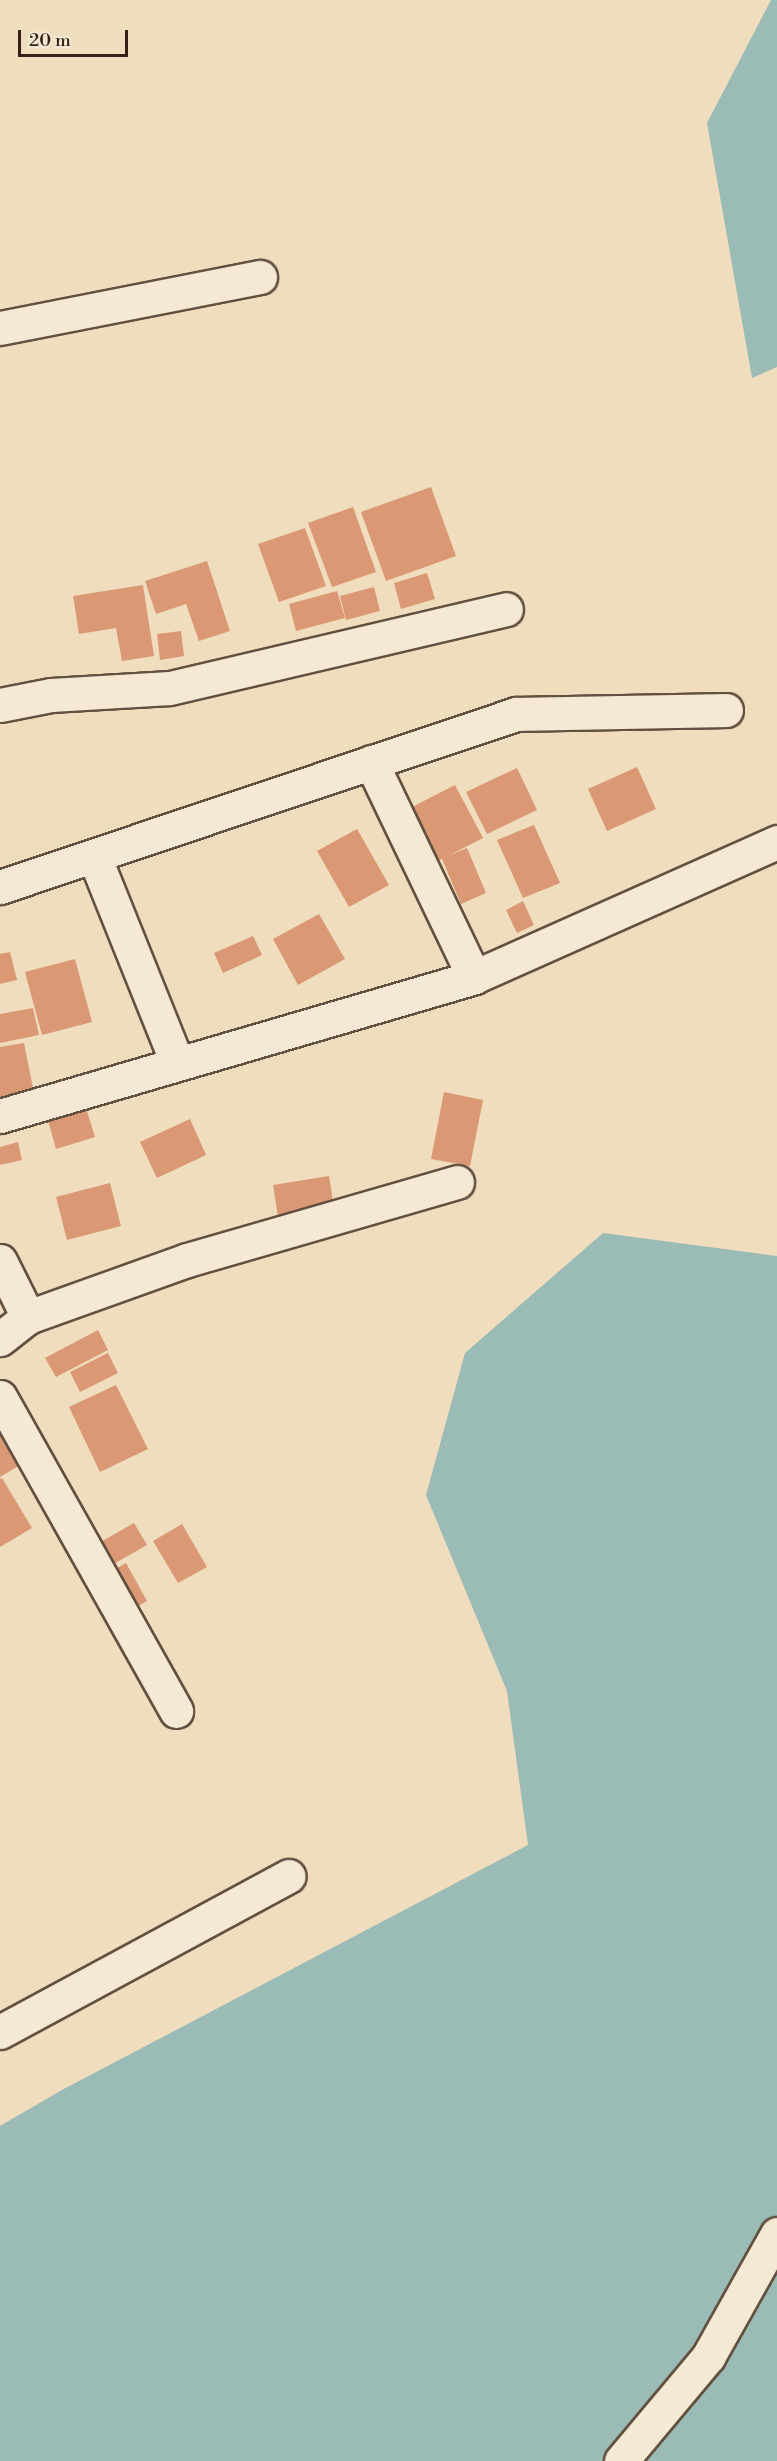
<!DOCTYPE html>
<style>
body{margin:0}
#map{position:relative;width:777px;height:2461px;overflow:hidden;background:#f0ddbd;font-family:"Libre Bodoni",serif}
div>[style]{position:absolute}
.water>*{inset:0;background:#9bbbb6}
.building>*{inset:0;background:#da9874}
.roads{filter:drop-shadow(2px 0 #625040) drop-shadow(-2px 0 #625040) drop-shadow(0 2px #625040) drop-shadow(0 -2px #625040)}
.street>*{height:33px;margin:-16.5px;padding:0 16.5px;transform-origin:16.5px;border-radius:16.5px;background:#f5e9d4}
span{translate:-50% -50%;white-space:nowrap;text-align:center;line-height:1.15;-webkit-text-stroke:4.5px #f5e9d4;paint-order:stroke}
.scale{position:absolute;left:18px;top:30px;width:110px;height:27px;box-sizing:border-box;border:3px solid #332117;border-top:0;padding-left:8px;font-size:18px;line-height:21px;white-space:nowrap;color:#332117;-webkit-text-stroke:4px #f5e9d4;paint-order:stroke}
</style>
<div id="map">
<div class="water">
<div style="clip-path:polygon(771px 0,777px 0,777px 367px,752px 378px,707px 123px)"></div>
<div style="clip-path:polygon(603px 1233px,777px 1256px,777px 2461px,0 2461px,0 2126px,60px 2091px,528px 1845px,507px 1691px,426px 1495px,465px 1353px)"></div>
</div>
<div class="building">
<div style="clip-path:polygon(431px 487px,456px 556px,386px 581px,361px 512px)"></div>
<div style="clip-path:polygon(353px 507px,376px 572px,332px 587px,308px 523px)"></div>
<div style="clip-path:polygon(305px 528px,326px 586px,279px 602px,258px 544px)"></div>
<div style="clip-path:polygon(207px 561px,230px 631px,199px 641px,186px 604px,156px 614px,145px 581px)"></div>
<div style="clip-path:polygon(427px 573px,435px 599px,401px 609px,394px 583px)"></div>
<div style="clip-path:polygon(143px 585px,154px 656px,122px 661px,116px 628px,79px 634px,73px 596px)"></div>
<div style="clip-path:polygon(374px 587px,380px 611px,346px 620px,340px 596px)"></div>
<div style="clip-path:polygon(337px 591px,345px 618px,296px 631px,289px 604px)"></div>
<div style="clip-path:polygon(181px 631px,184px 656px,160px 660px,157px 634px)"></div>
<div style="clip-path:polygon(637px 767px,656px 809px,607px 831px,588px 789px)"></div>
<div style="clip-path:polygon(517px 768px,537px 810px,487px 834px,466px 792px)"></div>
<div style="clip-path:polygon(455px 785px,483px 838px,448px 856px,467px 848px,486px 893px,461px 904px,442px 859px,439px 860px,412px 807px)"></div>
<div style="clip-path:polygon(534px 825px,560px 883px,523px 898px,497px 840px)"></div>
<div style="clip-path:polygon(357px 829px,389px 885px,349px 907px,317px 851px)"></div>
<div style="clip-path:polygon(523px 901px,534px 925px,517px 933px,506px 910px)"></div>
<div style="clip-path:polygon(319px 914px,345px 959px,298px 985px,273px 939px)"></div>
<div style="clip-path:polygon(253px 936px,262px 955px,223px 973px,214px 953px)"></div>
<div style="clip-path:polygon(10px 952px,17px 980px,0 984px,0 954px)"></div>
<div style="clip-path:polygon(75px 959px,92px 1022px,42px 1035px,25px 972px)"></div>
<div style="clip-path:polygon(33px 1008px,39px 1035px,0 1043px,0 1014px)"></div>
<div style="clip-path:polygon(24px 1043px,34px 1093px,0 1099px,0 1047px)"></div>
<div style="clip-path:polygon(444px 1092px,483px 1100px,470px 1166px,431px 1159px)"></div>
<div style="clip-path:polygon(85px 1105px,95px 1137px,56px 1149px,47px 1117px)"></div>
<div style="clip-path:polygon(190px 1119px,206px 1155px,157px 1178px,140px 1142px)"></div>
<div style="clip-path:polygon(18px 1142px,22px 1160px,0 1165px,0 1147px)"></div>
<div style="clip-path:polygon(329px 1176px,334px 1208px,278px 1217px,273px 1185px)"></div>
<div style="clip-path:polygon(110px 1183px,121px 1226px,67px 1240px,56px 1197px)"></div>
<div style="clip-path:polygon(98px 1330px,108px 1350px,56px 1377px,45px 1358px)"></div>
<div style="clip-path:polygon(108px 1353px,118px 1373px,80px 1392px,70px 1372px)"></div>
<div style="clip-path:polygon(116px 1385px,148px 1449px,100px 1472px,69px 1407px)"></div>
<div style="clip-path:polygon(0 1432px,20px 1465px,0 1477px)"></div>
<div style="clip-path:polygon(2px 1478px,32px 1528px,0 1547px,0 1479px)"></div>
<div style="clip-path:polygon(134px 1523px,147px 1545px,105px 1569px,92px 1547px)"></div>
<div style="clip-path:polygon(182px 1524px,207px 1567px,178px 1583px,153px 1541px)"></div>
<div style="clip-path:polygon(126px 1563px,147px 1601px,130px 1611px,108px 1573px)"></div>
</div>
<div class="roads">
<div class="street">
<div style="left:0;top:328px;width:265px;rotate:-11.1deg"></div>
<div style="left:0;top:705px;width:52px;rotate:-11.1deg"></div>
<div style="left:51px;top:695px;width:119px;rotate:-3.4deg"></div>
<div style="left:170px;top:688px;width:345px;rotate:-13.2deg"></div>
<div style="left:371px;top:762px;width:238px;rotate:64.4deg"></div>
<div style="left:94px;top:856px;width:222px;rotate:68.1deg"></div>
<div style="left:0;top:887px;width:544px;rotate:-18.53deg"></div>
<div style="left:516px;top:714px;width:210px;rotate:-1.1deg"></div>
<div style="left:0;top:1116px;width:494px;rotate:-16.3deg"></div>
<div style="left:474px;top:977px;width:332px;rotate:-24deg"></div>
<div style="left:0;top:1261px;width:63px;rotate:63.4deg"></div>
<div style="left:28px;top:1317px;width:36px;rotate:142deg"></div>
<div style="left:28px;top:1317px;width:169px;rotate:-19.7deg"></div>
<div style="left:187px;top:1260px;width:281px;rotate:-16.1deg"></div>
<div style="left:0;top:1397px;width:360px;rotate:60.7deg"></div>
<div style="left:0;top:2032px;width:328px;rotate:-28.4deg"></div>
<div style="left:621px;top:2461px;width:136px;rotate:-50.1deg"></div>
<div style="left:708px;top:2357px;width:141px;rotate:-60.7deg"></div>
</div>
</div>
<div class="scale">20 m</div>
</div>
